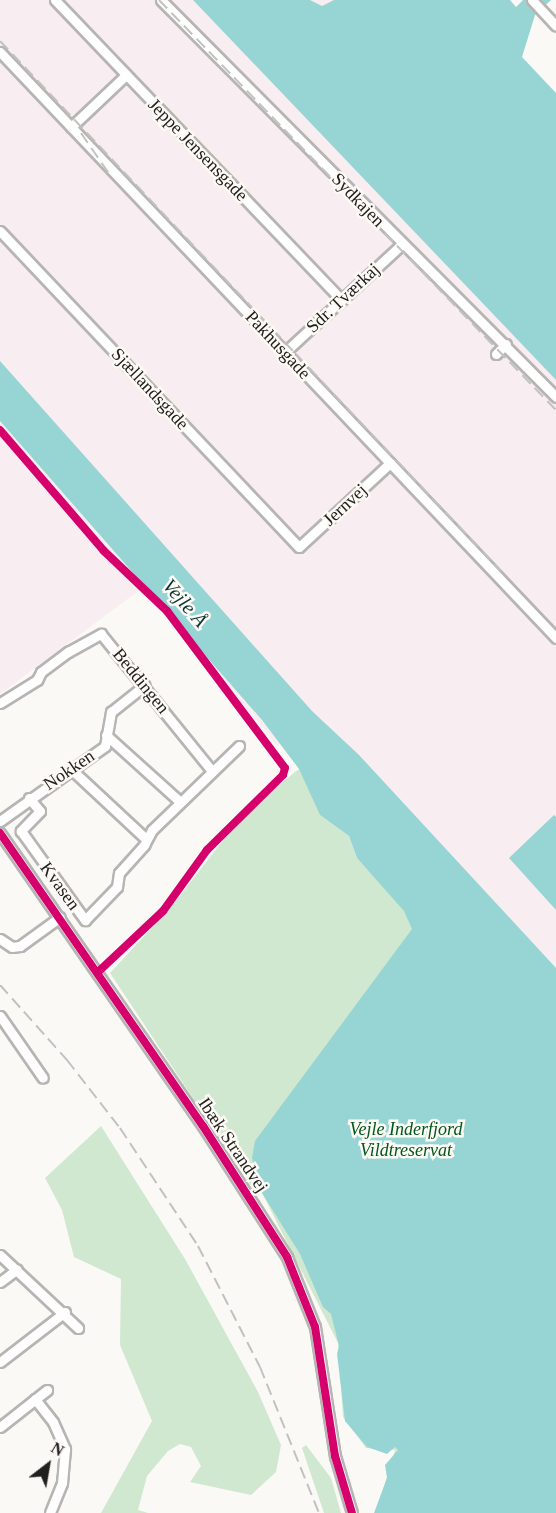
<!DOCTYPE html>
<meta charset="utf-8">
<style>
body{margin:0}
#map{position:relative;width:556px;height:1513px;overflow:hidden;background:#fbf9f6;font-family:"Times New Roman",serif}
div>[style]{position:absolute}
.industrial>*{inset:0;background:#f8edf0}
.green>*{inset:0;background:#cfe8cf}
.water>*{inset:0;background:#97d5d4}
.roads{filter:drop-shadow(2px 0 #b7b5b3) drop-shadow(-2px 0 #b7b5b3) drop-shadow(0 2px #b7b5b3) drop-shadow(0 -2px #b7b5b3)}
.minor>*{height:9px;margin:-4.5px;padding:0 4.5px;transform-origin:4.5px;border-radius:4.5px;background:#fefefe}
.rail>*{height:2px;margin-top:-1px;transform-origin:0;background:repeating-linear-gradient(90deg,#c1c1c0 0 12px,transparent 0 18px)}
.cycleway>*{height:8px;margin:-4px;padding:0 4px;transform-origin:4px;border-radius:4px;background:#d6006c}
span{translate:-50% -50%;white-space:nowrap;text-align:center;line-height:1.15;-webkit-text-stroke:5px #fdf9f4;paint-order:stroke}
.street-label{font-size:18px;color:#21201e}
.park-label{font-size:18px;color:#03571d;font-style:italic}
.water-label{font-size:20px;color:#093636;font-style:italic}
.north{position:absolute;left:18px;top:1435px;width:60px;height:60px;-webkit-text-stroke:4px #fdf9f4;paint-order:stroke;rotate:31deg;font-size:16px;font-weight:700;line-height:24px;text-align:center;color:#21201e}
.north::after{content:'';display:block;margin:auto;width:21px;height:27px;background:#21201e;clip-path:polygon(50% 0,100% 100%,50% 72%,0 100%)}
</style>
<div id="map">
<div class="industrial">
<div style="clip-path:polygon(0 0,476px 0,556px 267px,556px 968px,318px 716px,277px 746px,145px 586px,0 694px)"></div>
</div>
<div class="green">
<div style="clip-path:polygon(evenodd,299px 769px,556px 970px,556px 1513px,376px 1513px,395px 1450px,366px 1448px,343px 1417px,338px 1343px,262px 1193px,252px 1187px,110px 973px,172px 906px,224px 839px,267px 794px,299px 769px,320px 815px,348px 828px,389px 893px,357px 858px,349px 836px,320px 815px)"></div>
<div style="clip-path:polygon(101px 1126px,185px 1259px,258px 1392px,281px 1445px,276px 1472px,251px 1495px,190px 1482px,201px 1466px,191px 1447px,180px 1444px,168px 1451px,147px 1476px,138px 1510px,148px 1513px,101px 1513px,152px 1421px,120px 1345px,121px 1279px,74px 1257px,62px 1210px,45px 1178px)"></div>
<div style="clip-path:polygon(306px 1445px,331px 1478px,341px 1513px,324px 1513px,302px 1448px)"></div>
</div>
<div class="water">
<div style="clip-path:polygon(193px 0,310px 0,322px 6px,334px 0,510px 0,516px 7px,523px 0,551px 0,535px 15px,522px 57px,556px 93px,556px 380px)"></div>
<div style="clip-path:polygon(0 361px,312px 711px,359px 755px,556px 968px,556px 1513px,374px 1513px,387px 1478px,385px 1465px,398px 1450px,395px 1447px,387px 1454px,367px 1447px,345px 1421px,337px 1354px,339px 1346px,331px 1314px,323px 1307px,300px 1254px,262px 1193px,252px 1158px,255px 1141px,412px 929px,404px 911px,357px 858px,349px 836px,320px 815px,299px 769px,262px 720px,0 421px)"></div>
<div style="clip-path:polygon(554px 815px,556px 817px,556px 910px,509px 858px)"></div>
</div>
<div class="roads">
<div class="minor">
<div style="left:55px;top:0;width:415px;rotate:46.3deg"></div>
<div style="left:161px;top:0;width:560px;rotate:45.14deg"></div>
<div style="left:532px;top:0;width:35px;rotate:47deg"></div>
<div style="left:0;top:52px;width:808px;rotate:46.5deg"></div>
<div style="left:71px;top:127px;width:76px;rotate:-43.4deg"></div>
<div style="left:0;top:231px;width:435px;rotate:46.6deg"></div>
<div style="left:299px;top:547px;width:124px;rotate:-42.7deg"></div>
<div style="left:285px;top:352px;width:158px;rotate:-42.7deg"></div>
<div style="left:496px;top:354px;width:14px;rotate:-45deg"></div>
<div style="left:0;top:703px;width:44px;rotate:-31.9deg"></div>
<div style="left:37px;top:680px;width:9px;rotate:-63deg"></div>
<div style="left:41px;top:672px;width:34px;rotate:-37deg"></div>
<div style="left:68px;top:652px;width:38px;rotate:-29deg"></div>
<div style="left:101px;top:634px;width:176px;rotate:51deg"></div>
<div style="left:106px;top:735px;width:98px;rotate:42.1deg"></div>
<div style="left:72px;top:770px;width:101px;rotate:43deg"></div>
<div style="left:29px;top:798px;width:17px;rotate:50deg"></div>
<div style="left:40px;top:811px;width:28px;rotate:134deg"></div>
<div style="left:21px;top:831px;width:110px;rotate:54.3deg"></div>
<div style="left:85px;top:920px;width:46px;rotate:-45.9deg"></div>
<div style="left:117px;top:887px;width:14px;rotate:-82deg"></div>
<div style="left:119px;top:873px;width:38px;rotate:-48deg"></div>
<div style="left:144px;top:845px;width:17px;rotate:-62deg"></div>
<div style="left:152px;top:830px;width:121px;rotate:-44deg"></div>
<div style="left:0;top:821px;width:129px;rotate:-35.5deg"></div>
<div style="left:105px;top:746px;width:35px;rotate:-80deg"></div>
<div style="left:111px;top:712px;width:43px;rotate:-38.5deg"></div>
<div style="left:0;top:833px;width:356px;rotate:55.3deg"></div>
<div style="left:203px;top:1126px;width:156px;rotate:57.3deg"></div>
<div style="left:287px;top:1257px;width:75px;rotate:68.2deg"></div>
<div style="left:315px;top:1327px;width:131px;rotate:81.2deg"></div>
<div style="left:335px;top:1456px;width:59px;rotate:73.4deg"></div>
<div style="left:0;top:939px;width:14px;rotate:34deg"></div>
<div style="left:12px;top:947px;width:8px;rotate:-7deg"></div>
<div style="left:20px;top:946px;width:49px;rotate:-35.9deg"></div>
<div style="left:0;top:1016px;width:75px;rotate:55.3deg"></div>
<div style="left:0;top:1255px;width:107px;rotate:43.1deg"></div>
<div style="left:0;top:1282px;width:21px;rotate:-37deg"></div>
<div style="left:0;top:1362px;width:82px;rotate:-37.6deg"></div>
<div style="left:35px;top:1399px;width:29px;rotate:52deg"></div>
<div style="left:53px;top:1422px;width:30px;rotate:66deg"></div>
<div style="left:65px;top:1449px;width:34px;rotate:95deg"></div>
<div style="left:62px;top:1483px;width:32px;rotate:112deg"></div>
<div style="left:0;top:1427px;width:60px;rotate:-38.2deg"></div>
</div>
</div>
<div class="rail">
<div style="left:159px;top:0;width:571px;rotate:45.92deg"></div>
<div style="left:0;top:41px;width:729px;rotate:46.61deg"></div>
<div style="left:81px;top:133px;width:51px;rotate:55.4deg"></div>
<div style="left:0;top:985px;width:101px;rotate:48.2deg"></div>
<div style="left:67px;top:1060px;width:86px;rotate:52.1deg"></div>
<div style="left:120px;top:1128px;width:141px;rotate:56.5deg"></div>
<div style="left:198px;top:1246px;width:136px;rotate:62.9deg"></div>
<div style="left:260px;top:1367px;width:157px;rotate:68deg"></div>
</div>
<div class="cycleway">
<div style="left:0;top:430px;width:160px;rotate:49.3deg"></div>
<div style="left:104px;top:551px;width:87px;rotate:43.6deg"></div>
<div style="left:167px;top:611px;width:196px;rotate:53.1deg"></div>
<div style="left:285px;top:768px;width:7px;rotate:106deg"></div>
<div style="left:283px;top:775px;width:107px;rotate:135.4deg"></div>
<div style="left:207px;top:850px;width:75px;rotate:125.8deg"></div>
<div style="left:163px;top:911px;width:89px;rotate:136.8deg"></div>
<div style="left:0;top:833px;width:356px;rotate:55.3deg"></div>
<div style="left:203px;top:1126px;width:156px;rotate:57.3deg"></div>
<div style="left:287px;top:1257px;width:75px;rotate:68.2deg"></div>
<div style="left:315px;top:1327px;width:131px;rotate:81.2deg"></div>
<div style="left:335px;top:1456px;width:59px;rotate:73.4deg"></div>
</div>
<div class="street-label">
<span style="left:198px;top:150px;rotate:46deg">Jeppe Jensensgade</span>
<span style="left:358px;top:200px;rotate:46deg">Sydkajen</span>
<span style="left:343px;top:298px;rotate:-43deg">Sdr. Tværkaj</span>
<span style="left:278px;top:345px;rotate:47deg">Pakhusgade</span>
<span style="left:150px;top:389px;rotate:47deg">Sjællandsgade</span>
<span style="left:345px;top:505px;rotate:-43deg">Jernvej</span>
<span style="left:141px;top:681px;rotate:51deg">Beddingen</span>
<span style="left:69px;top:770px;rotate:-34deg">Nokken</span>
<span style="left:60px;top:886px;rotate:54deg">Kvasen</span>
<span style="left:233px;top:1145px;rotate:56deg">Ibæk Strandvej</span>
</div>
<div class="park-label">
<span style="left:406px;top:1140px">Vejle Inderfjord<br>Vildtreservat</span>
</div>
<div class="water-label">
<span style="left:185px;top:603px;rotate:49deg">Vejle Å</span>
</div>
<div class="north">N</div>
</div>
